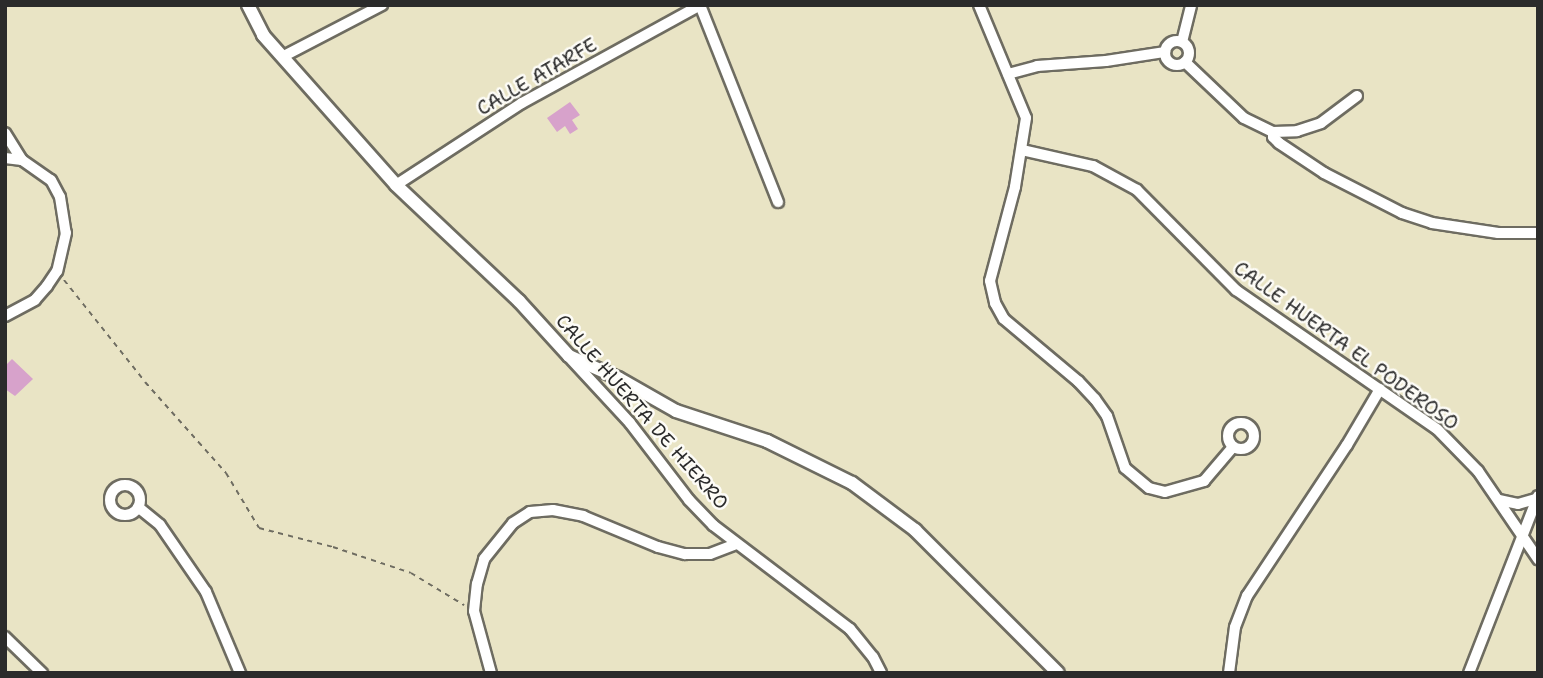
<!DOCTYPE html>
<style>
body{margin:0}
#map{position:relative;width:1543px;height:678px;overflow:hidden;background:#e9e4c5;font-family:"Shantell Sans",sans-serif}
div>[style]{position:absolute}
.building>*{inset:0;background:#d7a2cb}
.path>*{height:2px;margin-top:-1px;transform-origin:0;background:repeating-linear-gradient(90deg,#6e6c61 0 5px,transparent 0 10px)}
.roads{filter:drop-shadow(2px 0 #6e6c61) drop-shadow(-2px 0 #6e6c61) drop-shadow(0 2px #6e6c61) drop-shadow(0 -2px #6e6c61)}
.minor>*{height:10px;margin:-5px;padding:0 5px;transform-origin:5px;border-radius:5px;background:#fff}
.minor>.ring{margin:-5px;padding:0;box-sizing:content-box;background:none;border:10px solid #fff;border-radius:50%}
.tertiary>*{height:12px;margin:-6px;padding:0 6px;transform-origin:6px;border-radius:6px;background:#fff}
span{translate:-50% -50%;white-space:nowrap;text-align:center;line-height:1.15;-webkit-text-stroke:5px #fdfcf7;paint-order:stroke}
.street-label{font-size:19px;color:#2b2b2b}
.frame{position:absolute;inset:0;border:7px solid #2b2b2b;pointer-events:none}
</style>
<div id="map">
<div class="building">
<div style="clip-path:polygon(570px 102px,580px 115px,572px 120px,578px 129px,570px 134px,565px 126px,557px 132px,547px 118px)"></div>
<div style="clip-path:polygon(12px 359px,33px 379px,15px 396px,5px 389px,5px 366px)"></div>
</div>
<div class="path">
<div style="left:64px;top:280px;width:130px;rotate:51.5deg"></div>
<div style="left:145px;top:382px;width:122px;rotate:48.3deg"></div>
<div style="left:226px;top:473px;width:64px;rotate:59deg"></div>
<div style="left:259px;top:528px;width:76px;rotate:14.4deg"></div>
<div style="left:333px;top:547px;width:82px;rotate:18.4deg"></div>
<div style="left:411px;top:573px;width:62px;rotate:31.1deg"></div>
</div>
<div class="roads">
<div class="minor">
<div style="left:700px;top:5px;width:212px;rotate:68.4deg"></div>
<div style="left:979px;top:5px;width:122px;rotate:67.4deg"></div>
<div style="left:1026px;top:118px;width:70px;rotate:99.1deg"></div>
<div style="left:1015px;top:187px;width:97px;rotate:104.9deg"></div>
<div style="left:990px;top:281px;width:23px;rotate:77deg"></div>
<div style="left:995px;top:303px;width:18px;rotate:61deg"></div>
<div style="left:1004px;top:319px;width:97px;rotate:40deg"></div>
<div style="left:1078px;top:381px;width:25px;rotate:47deg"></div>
<div style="left:1095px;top:399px;width:21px;rotate:55deg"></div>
<div style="left:1107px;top:416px;width:55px;rotate:70.9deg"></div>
<div style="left:1125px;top:468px;width:31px;rotate:40deg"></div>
<div style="left:1149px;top:488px;width:16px;rotate:14deg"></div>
<div style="left:1165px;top:492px;width:41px;rotate:-15.8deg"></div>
<div style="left:1204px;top:481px;width:45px;rotate:-49.5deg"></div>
<div class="ring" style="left:1165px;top:41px;width:14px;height:14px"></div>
<div style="left:1182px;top:42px;width:38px;rotate:-76deg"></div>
<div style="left:282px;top:57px;width:113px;rotate:-27.5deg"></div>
<div style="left:1185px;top:62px;width:81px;rotate:43.5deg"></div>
<div style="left:1244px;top:118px;width:32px;rotate:26deg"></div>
<div style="left:1273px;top:132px;width:24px;rotate:-2deg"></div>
<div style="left:1297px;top:131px;width:25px;rotate:-18deg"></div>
<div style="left:1321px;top:123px;width:45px;rotate:-36.9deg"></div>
<div style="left:1008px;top:74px;width:30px;rotate:-15deg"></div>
<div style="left:1037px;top:66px;width:69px;rotate:-4.1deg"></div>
<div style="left:1106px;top:61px;width:60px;rotate:-8.7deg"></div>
<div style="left:1273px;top:132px;width:5px;rotate:90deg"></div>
<div style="left:1273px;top:137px;width:8px;rotate:45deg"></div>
<div style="left:1279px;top:143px;width:54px;rotate:33.7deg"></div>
<div style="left:1324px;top:173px;width:88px;rotate:27.1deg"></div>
<div style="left:1402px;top:213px;width:32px;rotate:18deg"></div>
<div style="left:1432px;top:223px;width:67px;rotate:8.6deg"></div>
<div style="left:1498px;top:233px;width:40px"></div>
<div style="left:5px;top:133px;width:32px;rotate:58deg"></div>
<div style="left:22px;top:160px;width:35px;rotate:35deg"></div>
<div style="left:51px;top:180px;width:19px;rotate:62deg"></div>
<div style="left:60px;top:197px;width:36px;rotate:81deg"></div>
<div style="left:66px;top:233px;width:39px;rotate:103deg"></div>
<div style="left:57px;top:271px;width:18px;rotate:124deg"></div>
<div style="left:47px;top:286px;width:18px;rotate:131deg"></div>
<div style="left:35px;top:300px;width:34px;rotate:152deg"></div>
<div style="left:1022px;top:150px;width:73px;rotate:12.7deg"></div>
<div style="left:1093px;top:166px;width:50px;rotate:28.6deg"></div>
<div style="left:1137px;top:190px;width:141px;rotate:45.3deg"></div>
<div style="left:1236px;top:290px;width:244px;rotate:34.7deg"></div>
<div style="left:1437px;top:429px;width:59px;rotate:45.7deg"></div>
<div style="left:1478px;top:471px;width:107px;rotate:55.7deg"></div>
<div style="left:5px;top:158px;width:17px;rotate:7deg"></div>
<div style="left:396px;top:185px;width:150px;rotate:-33.1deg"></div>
<div style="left:522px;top:103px;width:203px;rotate:-28.8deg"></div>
<div style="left:571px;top:359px;width:87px;rotate:47.3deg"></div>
<div style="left:630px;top:423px;width:97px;rotate:52.5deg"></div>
<div style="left:689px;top:500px;width:35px;rotate:46deg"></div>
<div style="left:713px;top:525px;width:172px;rotate:37.2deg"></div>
<div style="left:850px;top:629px;width:36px;rotate:51deg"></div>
<div style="left:873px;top:657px;width:18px;rotate:63deg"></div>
<div class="ring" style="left:1228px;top:423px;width:16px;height:16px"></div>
<div class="ring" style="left:110px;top:485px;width:20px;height:20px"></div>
<div style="left:1499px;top:500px;width:19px;rotate:12deg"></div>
<div style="left:1518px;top:504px;width:19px;rotate:-16deg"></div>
<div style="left:138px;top:507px;width:28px;rotate:39deg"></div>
<div style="left:160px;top:525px;width:81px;rotate:55.5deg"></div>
<div style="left:206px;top:592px;width:88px;rotate:67.2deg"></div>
<div style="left:5px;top:637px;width:52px;rotate:44.2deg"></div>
<div style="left:491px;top:673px;width:64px;rotate:-105.3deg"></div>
<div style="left:474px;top:611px;width:27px;rotate:-84deg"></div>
<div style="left:477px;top:584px;width:26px;rotate:-74deg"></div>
<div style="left:484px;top:559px;width:46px;rotate:-51.1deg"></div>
<div style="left:513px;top:523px;width:20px;rotate:-33deg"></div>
<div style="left:530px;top:512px;width:23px;rotate:-5deg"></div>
<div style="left:553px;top:510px;width:31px;rotate:11deg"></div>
<div style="left:583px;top:516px;width:81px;rotate:22.5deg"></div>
<div style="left:658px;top:547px;width:28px;rotate:15deg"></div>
<div style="left:685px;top:554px;width:25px"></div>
<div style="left:710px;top:554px;width:28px;rotate:-21deg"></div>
<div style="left:1229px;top:673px;width:46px;rotate:-82.6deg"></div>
<div style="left:1235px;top:627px;width:33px;rotate:-69deg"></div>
<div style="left:1247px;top:596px;width:181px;rotate:-56.5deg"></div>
<div style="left:1347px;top:445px;width:65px;rotate:-59.5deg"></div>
<div style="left:1469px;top:673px;width:190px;rotate:-68.7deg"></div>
</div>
<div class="tertiary">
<div style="left:248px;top:5px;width:34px;rotate:63deg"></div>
<div style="left:263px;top:35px;width:200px;rotate:48.4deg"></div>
<div style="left:396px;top:185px;width:169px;rotate:43.3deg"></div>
<div style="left:519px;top:301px;width:74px;rotate:47.7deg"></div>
<div style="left:569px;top:356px;width:54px;rotate:24.2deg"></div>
<div style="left:618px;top:378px;width:67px;rotate:29.6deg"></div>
<div style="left:676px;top:411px;width:96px;rotate:18.2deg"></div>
<div style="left:767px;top:441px;width:95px;rotate:26.3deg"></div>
<div style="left:852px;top:483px;width:79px;rotate:36.7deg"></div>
<div style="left:915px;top:530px;width:202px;rotate:45deg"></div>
</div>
</div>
<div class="street-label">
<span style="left:537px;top:77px;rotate:-30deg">CALLE ATARFE</span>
<span style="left:1346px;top:346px;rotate:36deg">CALLE HUERTA EL PODEROSO</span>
<span style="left:642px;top:412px;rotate:49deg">CALLE HUERTA DE HIERRO</span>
</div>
<div class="frame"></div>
</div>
